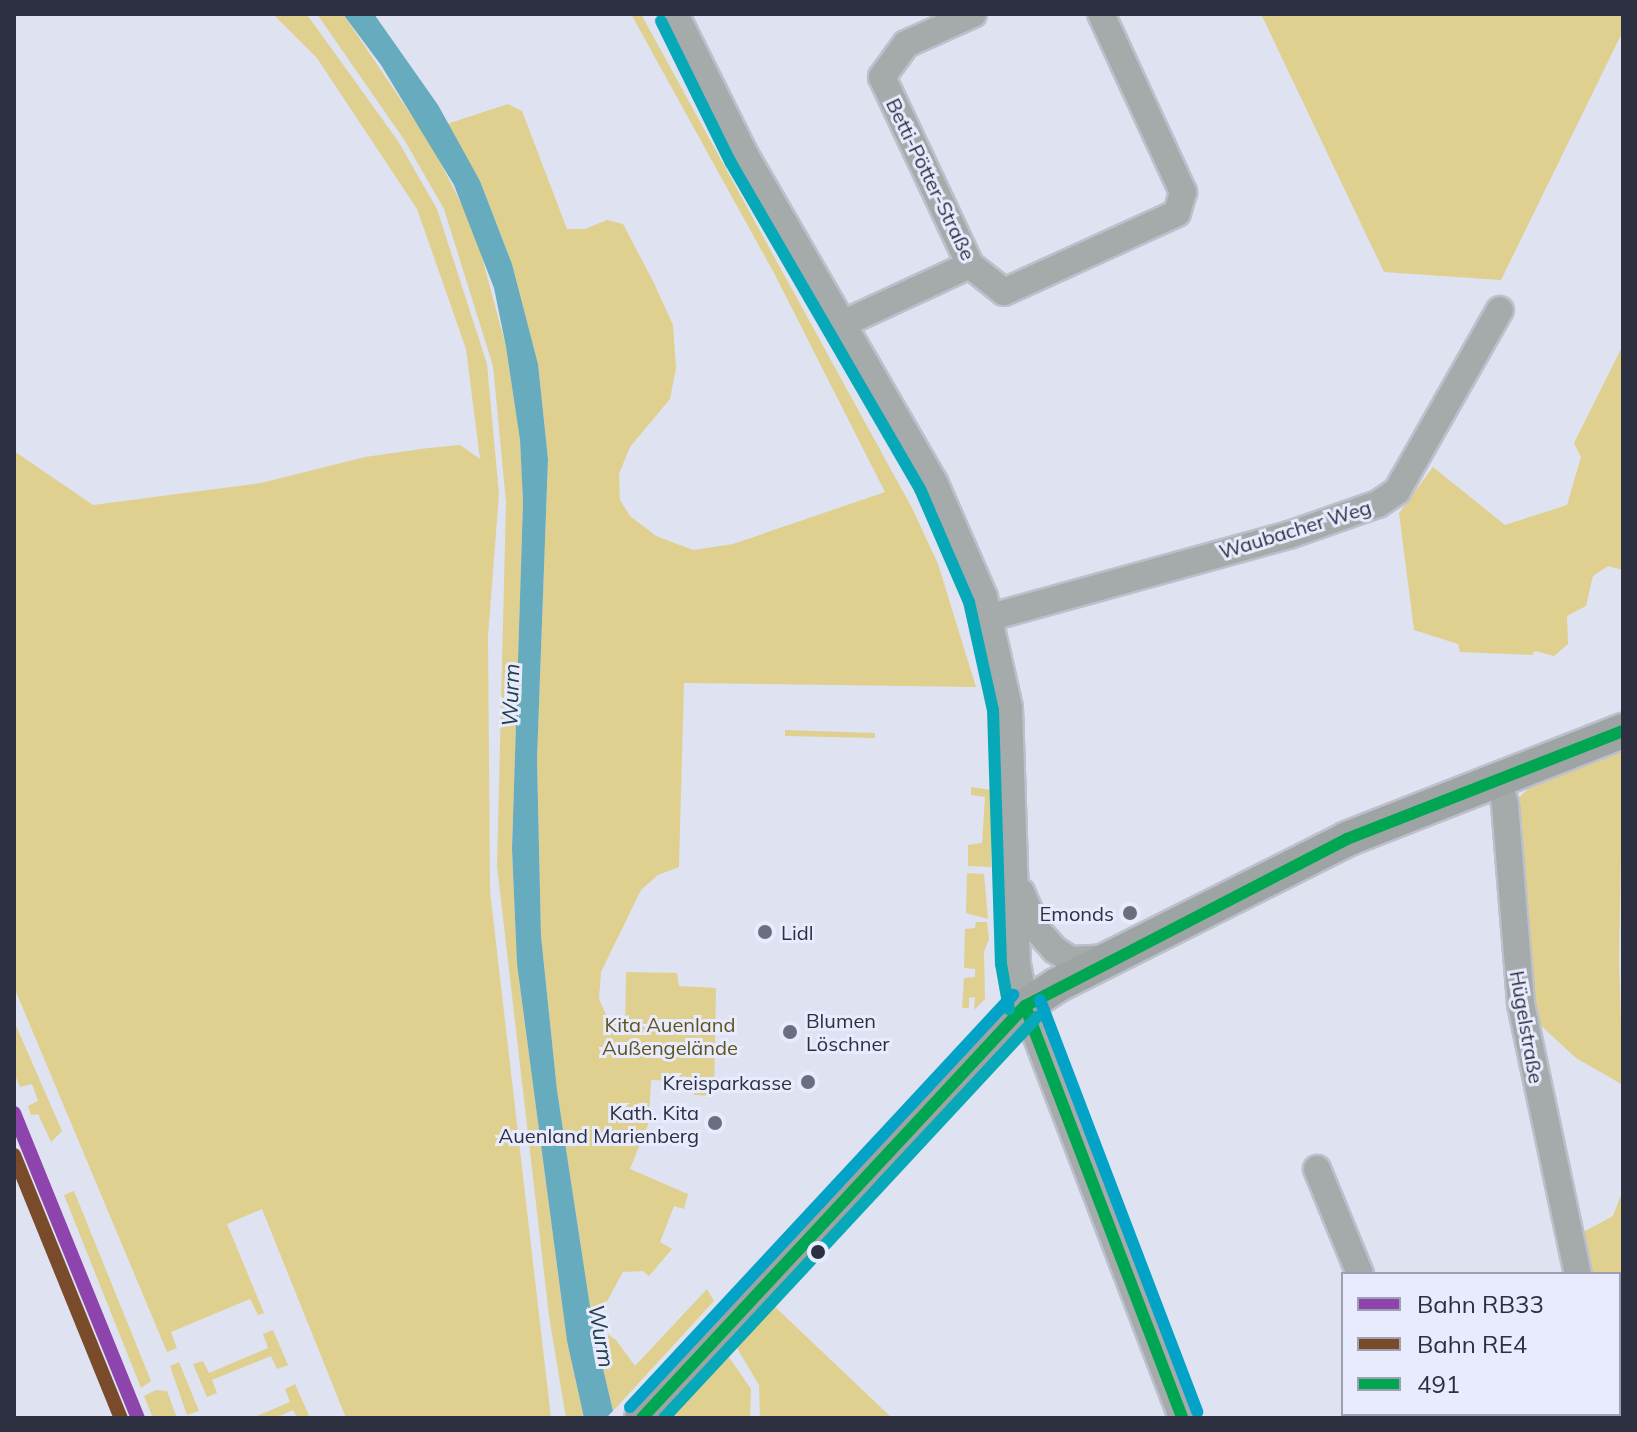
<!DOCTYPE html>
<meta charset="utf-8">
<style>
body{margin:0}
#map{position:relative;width:1637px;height:1432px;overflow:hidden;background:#dfe2f1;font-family:Mulish,sans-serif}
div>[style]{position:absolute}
.green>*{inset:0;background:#dfd08f}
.water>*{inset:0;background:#67abbf}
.roads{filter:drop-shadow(2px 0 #bdbfcc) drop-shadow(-2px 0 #bdbfcc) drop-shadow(0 2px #bdbfcc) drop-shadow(0 -2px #bdbfcc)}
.minor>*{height:26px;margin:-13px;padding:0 13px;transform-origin:13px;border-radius:13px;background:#a5abaa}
.major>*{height:34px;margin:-17px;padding:0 17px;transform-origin:17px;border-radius:17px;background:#9ea4a4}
.bus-1>*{height:12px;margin:-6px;padding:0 6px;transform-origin:6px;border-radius:6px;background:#00a651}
.bus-2>*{height:12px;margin:-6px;padding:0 6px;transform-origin:6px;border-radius:6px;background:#07a9b8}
.bus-3>*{height:12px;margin:-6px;padding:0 6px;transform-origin:6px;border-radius:6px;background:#02a3c7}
.rail-1>*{height:14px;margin:-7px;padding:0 7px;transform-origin:7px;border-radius:7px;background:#8e44ad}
.rail-2>*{height:14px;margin:-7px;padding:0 7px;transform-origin:7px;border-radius:7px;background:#7a4b2a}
.dots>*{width:22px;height:22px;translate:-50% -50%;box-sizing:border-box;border:4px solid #e7ebfd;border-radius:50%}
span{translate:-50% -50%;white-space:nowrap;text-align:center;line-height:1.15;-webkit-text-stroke:6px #e7ebfd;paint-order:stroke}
.street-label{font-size:20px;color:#2c3040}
.poi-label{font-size:20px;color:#2c3040}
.right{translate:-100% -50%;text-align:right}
.left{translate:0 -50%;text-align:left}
.park-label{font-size:20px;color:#60541e}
.water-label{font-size:22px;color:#244148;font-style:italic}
.frame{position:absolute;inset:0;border:16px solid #2c3040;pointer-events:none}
.legend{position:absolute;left:1341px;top:1272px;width:280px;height:144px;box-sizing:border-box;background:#e7ebfd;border:2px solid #9ca0b1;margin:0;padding:10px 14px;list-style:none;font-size:24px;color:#2c3040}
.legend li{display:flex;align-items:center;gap:16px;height:40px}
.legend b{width:40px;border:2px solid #9ca0b1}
</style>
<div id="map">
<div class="green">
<div style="clip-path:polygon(273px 14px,308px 16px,398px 141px,437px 209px,487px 364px,499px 494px,488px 636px,490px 891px,551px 1418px,346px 1418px,262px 1209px,227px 1224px,264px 1313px,258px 1315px,250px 1299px,171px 1332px,177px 1348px,167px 1352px,14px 987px,14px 451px,93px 505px,261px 483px,365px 457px,428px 448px,460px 445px,480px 459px,466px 349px,417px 209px,317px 58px)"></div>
<div style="clip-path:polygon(317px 14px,343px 14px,432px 146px,475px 231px,506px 347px,520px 440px,523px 502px,512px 849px,517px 964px,567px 1341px,584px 1418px,566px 1418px,549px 1316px,497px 866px,506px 502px,493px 366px,444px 209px,405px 141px)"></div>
<div style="clip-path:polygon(631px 14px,641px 14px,912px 508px,938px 564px,976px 687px,684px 683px,679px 867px,658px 875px,641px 890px,601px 972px,599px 999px,607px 1017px,625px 1032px,626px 972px,677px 973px,679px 986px,716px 988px,714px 1096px,694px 1095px,694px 1082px,651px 1080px,649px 1122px,630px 1169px,688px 1194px,684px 1209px,674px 1206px,660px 1242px,672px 1249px,649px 1276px,643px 1271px,623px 1272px,594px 1325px,616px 1340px,635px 1366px,707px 1289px,714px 1301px,613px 1411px,593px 1326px,557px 1090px,541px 936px,537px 759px,548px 459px,538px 364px,512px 264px,480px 181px,447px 124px,508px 104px,522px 111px,567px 229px,585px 229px,607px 220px,623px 224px,652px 279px,673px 325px,676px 368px,670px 399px,630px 447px,619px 474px,620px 500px,630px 516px,656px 536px,693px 550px,733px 544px,885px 492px,774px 273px)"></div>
<div style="clip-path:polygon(1261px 14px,1623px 14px,1623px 31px,1501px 280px,1384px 272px)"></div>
<div style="clip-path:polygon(1623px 345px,1623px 570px,1608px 566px,1593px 576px,1586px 606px,1567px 616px,1568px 644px,1554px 656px,1535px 651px,1532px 655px,1460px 652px,1458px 644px,1414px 630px,1399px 513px,1433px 467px,1505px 525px,1567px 505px,1581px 457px,1574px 443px)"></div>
<div style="clip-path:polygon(785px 730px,875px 733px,875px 738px,785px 736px)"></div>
<div style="clip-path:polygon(1623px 751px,1619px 960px,1623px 1085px,1576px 1058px,1535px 1020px,1517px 799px,1534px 784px)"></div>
<div style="clip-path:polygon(971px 787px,991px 790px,991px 867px,968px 866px,968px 845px,982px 843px,985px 797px,971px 795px)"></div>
<div style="clip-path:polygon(967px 873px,984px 874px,988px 919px,966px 913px)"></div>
<div style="clip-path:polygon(976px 922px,987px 922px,989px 939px,984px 952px,985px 999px,974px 1010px,975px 997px,969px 998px,969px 1008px,962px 1008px,964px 978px,975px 977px,975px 969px,964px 968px,965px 929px,975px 928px)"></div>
<div style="clip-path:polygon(14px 1021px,62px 1131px,51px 1142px,38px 1114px,31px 1115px,28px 1106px,38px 1101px,32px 1084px,20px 1087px,14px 1073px)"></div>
<div style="clip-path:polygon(1623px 1190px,1623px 1396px,1619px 1274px,1587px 1274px,1578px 1235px,1613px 1216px)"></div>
<div style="clip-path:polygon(74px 1191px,151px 1381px,141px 1388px,64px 1195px)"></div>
<div style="clip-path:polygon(771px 1303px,892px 1418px,760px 1418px,759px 1385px,734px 1343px)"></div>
<div style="clip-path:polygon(273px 1330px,288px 1365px,277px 1369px,271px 1356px,212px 1380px,217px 1393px,207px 1397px,193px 1364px,203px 1361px,209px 1373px,268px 1348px,263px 1334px)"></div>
<div style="clip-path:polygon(724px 1350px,751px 1389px,750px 1418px,668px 1418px)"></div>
<div style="clip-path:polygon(179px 1362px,199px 1411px,187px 1415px,170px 1366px)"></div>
<div style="clip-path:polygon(295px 1384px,310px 1418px,297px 1418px,293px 1410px,275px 1418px,252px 1418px,290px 1402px,285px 1389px)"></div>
<div style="clip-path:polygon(156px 1390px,167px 1391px,177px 1418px,153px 1418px,144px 1396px)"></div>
</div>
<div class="water">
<div style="clip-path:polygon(343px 14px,374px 14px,438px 105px,480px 181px,512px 264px,538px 364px,548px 459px,537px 759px,541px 936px,557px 1090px,593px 1326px,613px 1411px,606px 1418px,584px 1418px,567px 1341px,517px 964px,512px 849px,523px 502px,520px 440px,506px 347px,494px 288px,454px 185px,381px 65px)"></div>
</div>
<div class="roads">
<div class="minor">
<div style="left:675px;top:14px;width:157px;rotate:63.6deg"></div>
<div style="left:745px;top:155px;width:378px;rotate:60deg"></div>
<div style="left:934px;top:482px;width:125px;rotate:66.5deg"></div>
<div style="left:984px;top:597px;width:114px;rotate:77.3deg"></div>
<div style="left:1009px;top:708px;width:256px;rotate:88.2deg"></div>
<div style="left:1017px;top:964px;width:43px;rotate:79.2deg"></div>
<div style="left:1025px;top:1006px;width:441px;rotate:69.1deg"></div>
<div style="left:973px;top:14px;width:73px;rotate:155.9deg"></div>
<div style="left:906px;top:44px;width:41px;rotate:126deg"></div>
<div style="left:882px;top:77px;width:208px;rotate:64.9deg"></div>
<div style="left:970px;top:265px;width:43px;rotate:38.5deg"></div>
<div style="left:1004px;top:292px;width:190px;rotate:-24.5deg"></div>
<div style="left:1177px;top:213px;width:22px;rotate:-74deg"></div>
<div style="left:1183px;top:192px;width:196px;rotate:-114.7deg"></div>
<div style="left:840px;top:325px;width:143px;rotate:-24.8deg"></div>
<div style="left:991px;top:617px;width:309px;rotate:-15.4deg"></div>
<div style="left:1289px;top:535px;width:94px;rotate:-19.2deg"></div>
<div style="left:1378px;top:504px;width:23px;rotate:-34deg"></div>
<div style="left:1397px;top:491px;width:208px;rotate:-60.4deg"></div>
<div style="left:1498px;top:778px;width:27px;rotate:75deg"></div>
<div style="left:1505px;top:804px;width:201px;rotate:85.4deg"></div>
<div style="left:1521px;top:1004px;width:276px;rotate:78.1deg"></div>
<div style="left:1021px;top:892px;width:43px;rotate:66.4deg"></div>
<div style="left:1038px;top:931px;width:25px;rotate:48deg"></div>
<div style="left:1055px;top:950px;width:19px;rotate:32deg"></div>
<div style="left:1071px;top:960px;width:34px;rotate:-3deg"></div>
<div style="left:1317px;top:1169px;width:113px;rotate:67.7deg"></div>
<div style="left:1619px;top:1410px;width:8px;rotate:60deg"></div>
<div style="left:1417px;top:1414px;width:4px;rotate:63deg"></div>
</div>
<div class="major">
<div style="left:642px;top:1418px;width:563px;rotate:-47.09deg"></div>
<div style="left:1025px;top:1006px;width:38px;rotate:-33deg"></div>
<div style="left:1057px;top:985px;width:325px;rotate:-26.7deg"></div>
<div style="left:1347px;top:839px;width:296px;rotate:-21.4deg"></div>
</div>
</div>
<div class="bus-1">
<div style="left:1025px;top:1006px;width:441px;rotate:69.1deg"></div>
<div style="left:642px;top:1418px;width:563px;rotate:-47.09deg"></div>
<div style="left:1025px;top:1006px;width:363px;rotate:-27.4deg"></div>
<div style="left:1347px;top:839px;width:296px;rotate:-21.4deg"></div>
</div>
<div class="bus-2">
<div style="left:661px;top:21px;width:158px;rotate:63.8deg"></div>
<div style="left:731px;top:163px;width:377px;rotate:59.9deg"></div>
<div style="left:920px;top:489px;width:123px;rotate:66.6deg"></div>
<div style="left:969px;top:602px;width:111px;rotate:77.5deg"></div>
<div style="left:993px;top:710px;width:254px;rotate:88.2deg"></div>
<div style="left:1001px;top:964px;width:46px;rotate:79.9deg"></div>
<div style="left:664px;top:1418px;width:548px;rotate:-47.07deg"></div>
</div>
<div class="bus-3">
<div style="left:1040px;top:1000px;width:441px;rotate:69.1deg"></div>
<div style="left:630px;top:1407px;width:563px;rotate:-47.09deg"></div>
</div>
<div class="rail-1">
<div style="left:14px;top:1113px;width:329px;rotate:67.9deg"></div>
</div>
<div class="rail-2">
<div style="left:14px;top:1155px;width:284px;rotate:67.9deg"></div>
</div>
<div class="dots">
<div style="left:1130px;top:913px;background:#6b6e7e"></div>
<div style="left:765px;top:932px;background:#6b6e7e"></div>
<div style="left:790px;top:1032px;background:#6b6e7e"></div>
<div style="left:808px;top:1082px;background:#6b6e7e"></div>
<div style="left:715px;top:1123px;background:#6b6e7e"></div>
<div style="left:818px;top:1252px;background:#2c3040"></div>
</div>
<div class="street-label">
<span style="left:931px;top:179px;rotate:64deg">Betti-Pötter-Straße</span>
<span style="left:1295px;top:529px;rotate:-17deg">Waubacher Weg</span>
<span style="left:1527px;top:1027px;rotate:80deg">Hügelstraße</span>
</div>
<div class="poi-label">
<span class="right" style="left:1114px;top:913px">Emonds</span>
<span class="left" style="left:781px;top:932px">Lidl</span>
<span class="left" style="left:806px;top:1032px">Blumen<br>Löschner</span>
<span class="right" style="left:792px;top:1082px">Kreisparkasse</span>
<span class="right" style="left:699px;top:1124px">Kath. Kita<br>Auenland Marienberg</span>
</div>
<div class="park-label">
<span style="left:670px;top:1036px">Kita Auenland<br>Außengelände</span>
</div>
<div class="water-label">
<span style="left:511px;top:695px;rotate:-88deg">Wurm</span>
<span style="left:601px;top:1336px;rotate:80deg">Wurm</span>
</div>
<div class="frame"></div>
<ul class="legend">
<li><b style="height:10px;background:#8e44ad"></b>Bahn RB33</li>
<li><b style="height:10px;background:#7a4b2a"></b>Bahn RE4</li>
<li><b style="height:10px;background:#00a651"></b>491</li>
</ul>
</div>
